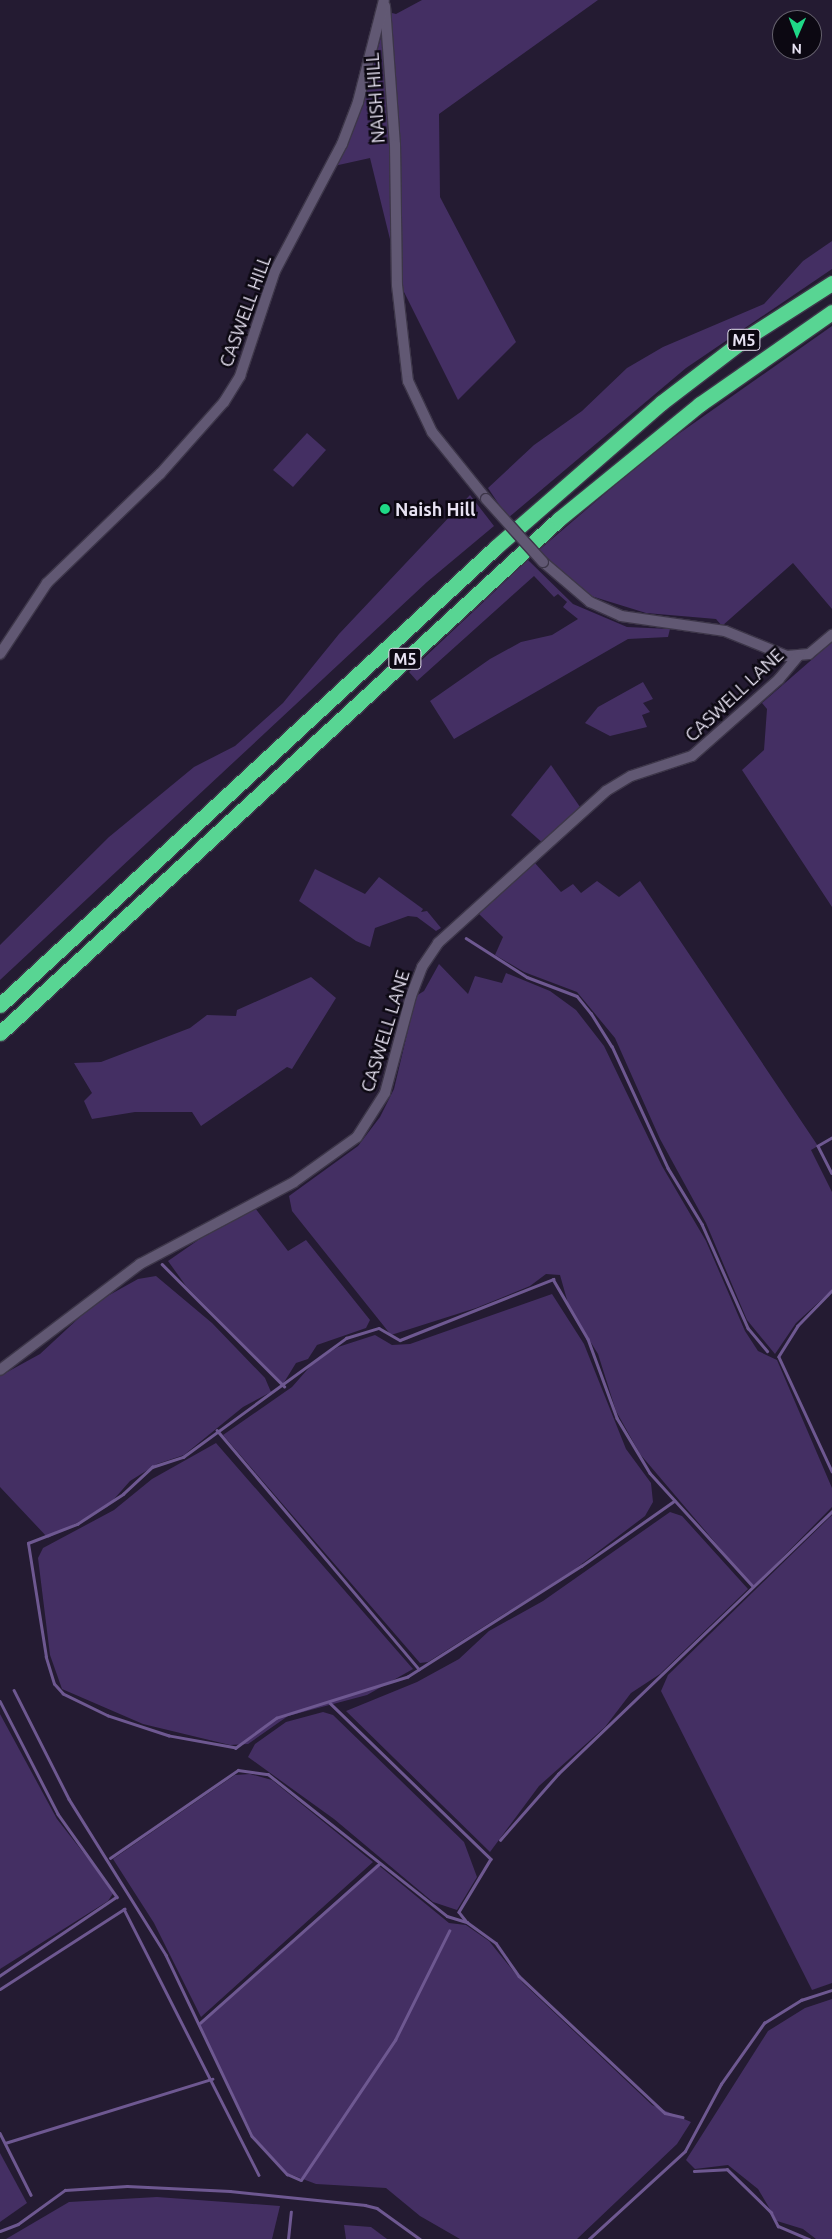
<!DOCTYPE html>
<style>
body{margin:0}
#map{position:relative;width:832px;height:2239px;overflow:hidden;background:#241b32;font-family:Ubuntu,sans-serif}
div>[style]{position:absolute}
.green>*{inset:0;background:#442f63}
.stream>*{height:2.5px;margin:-1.25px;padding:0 1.25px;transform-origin:1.25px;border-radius:1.25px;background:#6e5891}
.roads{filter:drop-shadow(1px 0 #3d3649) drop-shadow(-1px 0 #3d3649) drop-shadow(0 1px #3d3649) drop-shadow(0 -1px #3d3649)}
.street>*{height:10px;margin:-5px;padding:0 5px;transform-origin:5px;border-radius:5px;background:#615873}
.highway>*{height:15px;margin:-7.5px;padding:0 7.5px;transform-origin:7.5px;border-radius:7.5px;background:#58d593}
.bridges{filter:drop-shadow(1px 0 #3d3649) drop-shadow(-1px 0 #3d3649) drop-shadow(0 1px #3d3649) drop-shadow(0 -1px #3d3649)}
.street-bridge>*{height:10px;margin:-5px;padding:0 5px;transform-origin:5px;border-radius:5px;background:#615873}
.dots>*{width:14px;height:14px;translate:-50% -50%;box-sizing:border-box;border:2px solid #0c0812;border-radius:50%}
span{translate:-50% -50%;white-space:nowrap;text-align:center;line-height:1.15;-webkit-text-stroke:5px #0c0812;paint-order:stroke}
.shield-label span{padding:1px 4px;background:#0c0812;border:1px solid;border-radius:4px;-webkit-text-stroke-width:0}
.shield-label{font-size:16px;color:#e8e3f3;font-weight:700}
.street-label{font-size:18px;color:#e8e3f3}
.poi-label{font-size:18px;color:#e8e3f3;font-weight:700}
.left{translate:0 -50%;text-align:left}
.north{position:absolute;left:772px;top:10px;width:50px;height:50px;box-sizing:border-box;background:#0c0812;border:1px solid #64606c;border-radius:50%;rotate:181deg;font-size:14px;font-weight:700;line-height:20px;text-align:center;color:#e8e3f3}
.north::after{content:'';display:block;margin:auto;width:18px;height:22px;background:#1fd887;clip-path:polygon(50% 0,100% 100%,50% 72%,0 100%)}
</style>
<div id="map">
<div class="green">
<div style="clip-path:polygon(422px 0,598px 0,439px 114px,440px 197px,516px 342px,458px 400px,402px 288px,370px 158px,334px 166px,362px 105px,388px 12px,396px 14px)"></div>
<div style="clip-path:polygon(832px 241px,832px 269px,686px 368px,508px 518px,488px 488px,534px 445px,582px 411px,627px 368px,663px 347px,764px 304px,803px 261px)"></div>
<div style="clip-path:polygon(832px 326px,832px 609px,793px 563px,722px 626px,716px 619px,646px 613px,591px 596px,538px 551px,657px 449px)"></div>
<div style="clip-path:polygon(307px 433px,326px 450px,293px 487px,273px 470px)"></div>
<div style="clip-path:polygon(470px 495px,494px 526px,427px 582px,0 980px,0 945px,109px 837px,194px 767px,235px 746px,283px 703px,339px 634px)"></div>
<div style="clip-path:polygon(528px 560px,573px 604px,627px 627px,670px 629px,668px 637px,628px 639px,454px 739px,430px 701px,490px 659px,521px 642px,552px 635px,578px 619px,563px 607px,567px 602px,558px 594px,554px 597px,534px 576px,417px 681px,409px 672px)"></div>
<div style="clip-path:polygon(832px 642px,832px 907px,742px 770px,764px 750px,767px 709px,762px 703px)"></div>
<div style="clip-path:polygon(643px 682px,653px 699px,643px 703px,650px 712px,642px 715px,647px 727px,610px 736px,585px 723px,598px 707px)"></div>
<div style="clip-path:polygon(551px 765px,580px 807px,545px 845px,511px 815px)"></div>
<div style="clip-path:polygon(534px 862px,561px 892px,573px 884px,581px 893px,597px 881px,619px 897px,640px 881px,818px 1146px,811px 1150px,832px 1192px,832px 1290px,796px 1323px,775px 1354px,747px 1320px,706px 1223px,660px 1139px,615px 1038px,577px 992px,524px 972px,495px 955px,503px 937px,479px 914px)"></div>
<div style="clip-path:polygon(315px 869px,365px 894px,379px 877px,423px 909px,421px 912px,427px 911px,441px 928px,436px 931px,417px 917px,408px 916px,375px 928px,370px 947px,356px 941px,299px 901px)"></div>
<div style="clip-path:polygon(439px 964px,468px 994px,475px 976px,502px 983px,506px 973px,550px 991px,576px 1010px,604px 1046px,662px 1166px,706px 1241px,745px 1331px,758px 1351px,777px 1360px,832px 1488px,832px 1507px,753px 1587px,640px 1454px,616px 1411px,598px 1354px,569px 1307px,560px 1275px,546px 1274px,530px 1286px,476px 1308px,391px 1335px,292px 1211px,289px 1196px,358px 1146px,380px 1117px,394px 1089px,416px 996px,424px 991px)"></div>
<div style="clip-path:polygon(311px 977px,336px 998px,292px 1069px,287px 1067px,201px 1126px,192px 1112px,135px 1112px,92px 1119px,84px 1101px,92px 1093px,74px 1063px,101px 1062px,190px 1028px,207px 1015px,236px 1016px,237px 1010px)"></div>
<div style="clip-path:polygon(255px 1208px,288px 1251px,306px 1240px,370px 1320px,366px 1328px,317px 1345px,308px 1359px,296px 1363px,283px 1384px,186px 1286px,168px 1261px,217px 1227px)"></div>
<div style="clip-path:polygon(156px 1276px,212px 1323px,265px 1378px,271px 1392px,243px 1407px,184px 1455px,157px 1464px,130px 1481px,107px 1507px,48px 1538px,0 1487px,0 1376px,40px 1354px,95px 1303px,138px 1279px)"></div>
<div style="clip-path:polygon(552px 1294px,584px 1344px,626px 1449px,651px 1483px,653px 1502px,645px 1516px,575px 1569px,428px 1662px,420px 1663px,223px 1435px,292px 1387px,314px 1362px,338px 1347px,375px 1335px,392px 1345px,410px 1344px)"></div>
<div style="clip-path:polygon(216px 1443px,413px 1669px,367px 1695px,288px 1716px,248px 1744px,230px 1745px,143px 1724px,62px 1689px,50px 1655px,38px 1558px,43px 1548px,114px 1510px,152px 1479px)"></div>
<div style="clip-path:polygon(670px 1512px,682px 1516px,748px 1589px,660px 1674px,631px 1693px,605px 1727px,539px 1786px,490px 1852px,346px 1711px,417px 1682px,459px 1659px,489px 1631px,543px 1601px)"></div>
<div style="clip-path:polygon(832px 1515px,832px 1983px,812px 1990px,661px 1691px,668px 1675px)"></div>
<div style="clip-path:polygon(323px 1712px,333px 1715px,464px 1842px,477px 1877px,457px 1910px,433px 1902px,334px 1819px,248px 1757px,255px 1744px,286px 1722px)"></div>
<div style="clip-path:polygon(0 1714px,57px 1819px,114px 1892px,108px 1901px,0 1969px)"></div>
<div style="clip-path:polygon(250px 1774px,272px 1780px,373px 1862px,201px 2017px,154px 1923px,113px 1859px,235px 1775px)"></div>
<div style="clip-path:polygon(377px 1864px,449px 1923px,466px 1925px,489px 1941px,523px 1983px,652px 2105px,691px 2122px,677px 2144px,577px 2239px,460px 2239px,420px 2216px,386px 2188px,316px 2184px,287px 2173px,254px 2137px,199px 2026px)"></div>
<div style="clip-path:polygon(832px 1999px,832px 2239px,816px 2239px,803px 2229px,777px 2221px,758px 2189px,728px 2165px,695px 2169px,686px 2160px,768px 2031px,805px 2008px)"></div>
<div style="clip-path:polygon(0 2153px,27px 2203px,0 2222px)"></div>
<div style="clip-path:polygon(157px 2197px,280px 2206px,272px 2239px,6px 2239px,69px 2202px)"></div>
<div style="clip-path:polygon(344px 2225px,371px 2227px,387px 2239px,346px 2239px)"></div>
</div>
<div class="stream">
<div style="left:466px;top:938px;width:72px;rotate:32.6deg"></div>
<div style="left:527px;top:977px;width:53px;rotate:20.8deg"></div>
<div style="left:577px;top:996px;width:22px;rotate:51deg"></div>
<div style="left:591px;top:1013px;width:39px;rotate:58deg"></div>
<div style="left:612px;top:1046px;width:134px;rotate:65.3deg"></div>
<div style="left:668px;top:1168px;width:66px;rotate:58.7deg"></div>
<div style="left:702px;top:1224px;width:114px;rotate:66.1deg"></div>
<div style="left:748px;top:1328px;width:30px;rotate:50deg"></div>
<div style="left:832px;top:1138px;width:16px;rotate:150deg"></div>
<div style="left:818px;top:1146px;width:30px;rotate:63deg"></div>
<div style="left:162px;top:1264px;width:173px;rotate:45deg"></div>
<div style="left:832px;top:1291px;width:49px;rotate:134.2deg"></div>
<div style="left:798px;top:1326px;width:36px;rotate:122deg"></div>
<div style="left:779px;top:1357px;width:126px;rotate:65.1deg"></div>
<div style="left:217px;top:1430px;width:313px;rotate:49.8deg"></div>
<div style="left:675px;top:1501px;width:113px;rotate:145deg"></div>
<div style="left:582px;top:1566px;width:206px;rotate:147.5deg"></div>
<div style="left:408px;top:1677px;width:137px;rotate:162.6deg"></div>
<div style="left:277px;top:1718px;width:51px;rotate:143.8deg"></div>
<div style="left:236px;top:1748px;width:68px;rotate:-169.8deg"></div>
<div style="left:169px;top:1736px;width:64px;rotate:-161.8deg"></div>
<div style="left:108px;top:1716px;width:50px;rotate:-153.9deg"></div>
<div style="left:63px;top:1694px;width:13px;rotate:-132deg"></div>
<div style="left:54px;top:1684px;width:28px;rotate:-107deg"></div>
<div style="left:46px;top:1657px;width:115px;rotate:-99deg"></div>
<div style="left:28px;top:1543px;width:53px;rotate:-21.2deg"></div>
<div style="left:77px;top:1524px;width:55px;rotate:-33.1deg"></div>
<div style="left:123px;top:1494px;width:40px;rotate:-43deg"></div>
<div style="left:152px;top:1467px;width:33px;rotate:-18deg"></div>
<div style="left:183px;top:1457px;width:202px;rotate:-36.1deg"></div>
<div style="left:346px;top:1338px;width:34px;rotate:-17deg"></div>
<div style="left:379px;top:1328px;width:24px;rotate:30deg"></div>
<div style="left:400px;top:1340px;width:165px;rotate:-21.7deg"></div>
<div style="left:553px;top:1279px;width:69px;rotate:59.7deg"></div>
<div style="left:588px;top:1339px;width:84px;rotate:69.8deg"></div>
<div style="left:617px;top:1418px;width:64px;rotate:59deg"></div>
<div style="left:650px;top:1473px;width:153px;rotate:47.7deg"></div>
<div style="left:14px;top:1690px;width:122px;rotate:63.2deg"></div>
<div style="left:69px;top:1799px;width:184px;rotate:58.1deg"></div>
<div style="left:166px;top:1955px;width:200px;rotate:64.6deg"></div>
<div style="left:252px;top:2136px;width:52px;rotate:47.4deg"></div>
<div style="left:287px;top:2174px;width:15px;rotate:23deg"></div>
<div style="left:301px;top:2180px;width:169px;rotate:-56.1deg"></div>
<div style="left:395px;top:2040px;width:122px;rotate:-63.6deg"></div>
<div style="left:0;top:1701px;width:127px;rotate:62.8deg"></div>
<div style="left:58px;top:1814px;width:102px;rotate:54.6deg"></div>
<div style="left:117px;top:1897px;width:141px;rotate:146deg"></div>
<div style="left:330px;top:1703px;width:224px;rotate:44.1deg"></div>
<div style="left:491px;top:1859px;width:62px;rotate:121.1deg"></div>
<div style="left:459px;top:1912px;width:11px;rotate:52deg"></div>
<div style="left:500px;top:1840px;width:88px;rotate:-48.7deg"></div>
<div style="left:558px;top:1774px;width:380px;rotate:-43.8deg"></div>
<div style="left:110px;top:1858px;width:155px;rotate:-34.5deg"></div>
<div style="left:238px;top:1770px;width:30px;rotate:8deg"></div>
<div style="left:268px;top:1774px;width:228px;rotate:38.4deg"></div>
<div style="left:447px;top:1916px;width:21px;rotate:17deg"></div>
<div style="left:467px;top:1922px;width:36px;rotate:36deg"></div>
<div style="left:496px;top:1943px;width:40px;rotate:55.1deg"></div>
<div style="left:519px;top:1976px;width:200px;rotate:43.2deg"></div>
<div style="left:665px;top:2113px;width:18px;rotate:13deg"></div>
<div style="left:0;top:1989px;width:148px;rotate:-32.8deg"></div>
<div style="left:124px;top:1909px;width:298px;rotate:63.1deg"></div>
<div style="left:200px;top:2023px;width:239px;rotate:-41.6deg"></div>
<div style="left:0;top:2133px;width:69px;rotate:63.4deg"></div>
<div style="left:5px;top:2143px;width:217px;rotate:-17.2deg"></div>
<div style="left:694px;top:2171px;width:33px;rotate:-3deg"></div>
<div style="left:727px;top:2169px;width:62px;rotate:44.3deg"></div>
<div style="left:771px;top:2212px;width:16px;rotate:63deg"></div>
<div style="left:778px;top:2226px;width:34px;rotate:23deg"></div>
<div style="left:0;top:2231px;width:19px;rotate:-21deg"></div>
<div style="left:18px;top:2224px;width:58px;rotate:-35.9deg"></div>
<div style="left:65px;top:2190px;width:62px;rotate:-3.7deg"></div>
<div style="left:127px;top:2186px;width:103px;rotate:2.8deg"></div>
<div style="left:230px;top:2191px;width:136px;rotate:5.9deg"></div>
<div style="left:365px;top:2205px;width:12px;rotate:14deg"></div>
<div style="left:377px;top:2208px;width:53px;rotate:35.8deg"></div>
<div style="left:288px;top:2239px;width:27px;rotate:-84deg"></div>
<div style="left:589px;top:2239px;width:130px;rotate:-42.5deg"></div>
<div style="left:685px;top:2151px;width:76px;rotate:-61.8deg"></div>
<div style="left:721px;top:2084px;width:75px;rotate:-54.8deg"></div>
<div style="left:764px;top:2023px;width:44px;rotate:-31.9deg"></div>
<div style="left:801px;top:2000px;width:33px;rotate:-18deg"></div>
</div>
<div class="roads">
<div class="street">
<div style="left:385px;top:6px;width:139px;rotate:85.9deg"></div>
<div style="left:395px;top:145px;width:140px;rotate:89.2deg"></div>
<div style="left:397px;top:285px;width:97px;rotate:83.5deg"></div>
<div style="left:408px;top:381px;width:56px;rotate:64.8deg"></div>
<div style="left:432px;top:432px;width:86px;rotate:51.1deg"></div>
<div style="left:543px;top:562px;width:62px;rotate:40.4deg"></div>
<div style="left:590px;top:602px;width:34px;rotate:24deg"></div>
<div style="left:621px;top:616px;width:105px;rotate:8.2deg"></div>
<div style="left:725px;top:631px;width:67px;rotate:22deg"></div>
<div style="left:787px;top:656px;width:22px;rotate:-5deg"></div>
<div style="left:809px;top:654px;width:30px;rotate:-40deg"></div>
<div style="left:0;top:654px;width:85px;rotate:-56.5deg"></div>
<div style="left:47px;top:583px;width:157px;rotate:-44deg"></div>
<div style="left:160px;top:474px;width:96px;rotate:-48.4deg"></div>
<div style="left:224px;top:402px;width:31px;rotate:-58deg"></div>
<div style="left:240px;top:376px;width:111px;rotate:-71.6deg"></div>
<div style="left:275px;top:271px;width:144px;rotate:-62.2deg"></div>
<div style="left:342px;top:144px;width:45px;rotate:-69.1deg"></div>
<div style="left:358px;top:102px;width:105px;rotate:-75.7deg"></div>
<div style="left:0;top:1370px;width:176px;rotate:-37.1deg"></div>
<div style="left:140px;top:1264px;width:174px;rotate:-28deg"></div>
<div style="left:294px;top:1182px;width:77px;rotate:-35.5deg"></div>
<div style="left:357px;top:1137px;width:52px;rotate:-57.5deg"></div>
<div style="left:385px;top:1093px;width:100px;rotate:-75deg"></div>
<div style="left:411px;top:996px;width:31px;rotate:-69deg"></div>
<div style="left:422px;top:967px;width:29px;rotate:-56deg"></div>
<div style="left:438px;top:943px;width:227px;rotate:-42.1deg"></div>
<div style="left:606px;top:791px;width:29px;rotate:-31deg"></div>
<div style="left:631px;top:776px;width:64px;rotate:-18.2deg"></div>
<div style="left:692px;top:756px;width:116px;rotate:-41.5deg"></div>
<div style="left:779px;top:679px;width:30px;rotate:-50deg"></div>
</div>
<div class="highway">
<div style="left:0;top:1005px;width:675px;rotate:-42.72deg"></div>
<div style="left:496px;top:547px;width:219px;rotate:-41.1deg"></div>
<div style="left:661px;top:403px;width:107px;rotate:-37.4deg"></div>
<div style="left:746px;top:338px;width:102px;rotate:-32.6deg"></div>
<div style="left:0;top:1033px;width:759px;rotate:-42.6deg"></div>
<div style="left:559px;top:519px;width:182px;rotate:-39.2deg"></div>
<div style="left:700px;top:404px;width:161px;rotate:-34.9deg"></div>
</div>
</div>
<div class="bridges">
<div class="street-bridge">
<div style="left:486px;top:499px;width:85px;rotate:47.9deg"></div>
</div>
</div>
<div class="dots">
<div style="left:385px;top:509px;background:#1fd887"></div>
</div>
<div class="shield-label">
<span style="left:744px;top:340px">M5</span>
<span style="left:405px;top:659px">M5</span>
</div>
<div class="street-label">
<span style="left:375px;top:98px;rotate:-94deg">NAISH HILL</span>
<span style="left:245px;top:311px;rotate:-70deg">CASWELL HILL</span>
<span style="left:734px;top:695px;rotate:-43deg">CASWELL LANE</span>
<span style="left:385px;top:1031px;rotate:-73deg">CASWELL LANE</span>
</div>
<div class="poi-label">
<span class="left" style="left:395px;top:509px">Naish Hill</span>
</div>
<div class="north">N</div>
</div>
